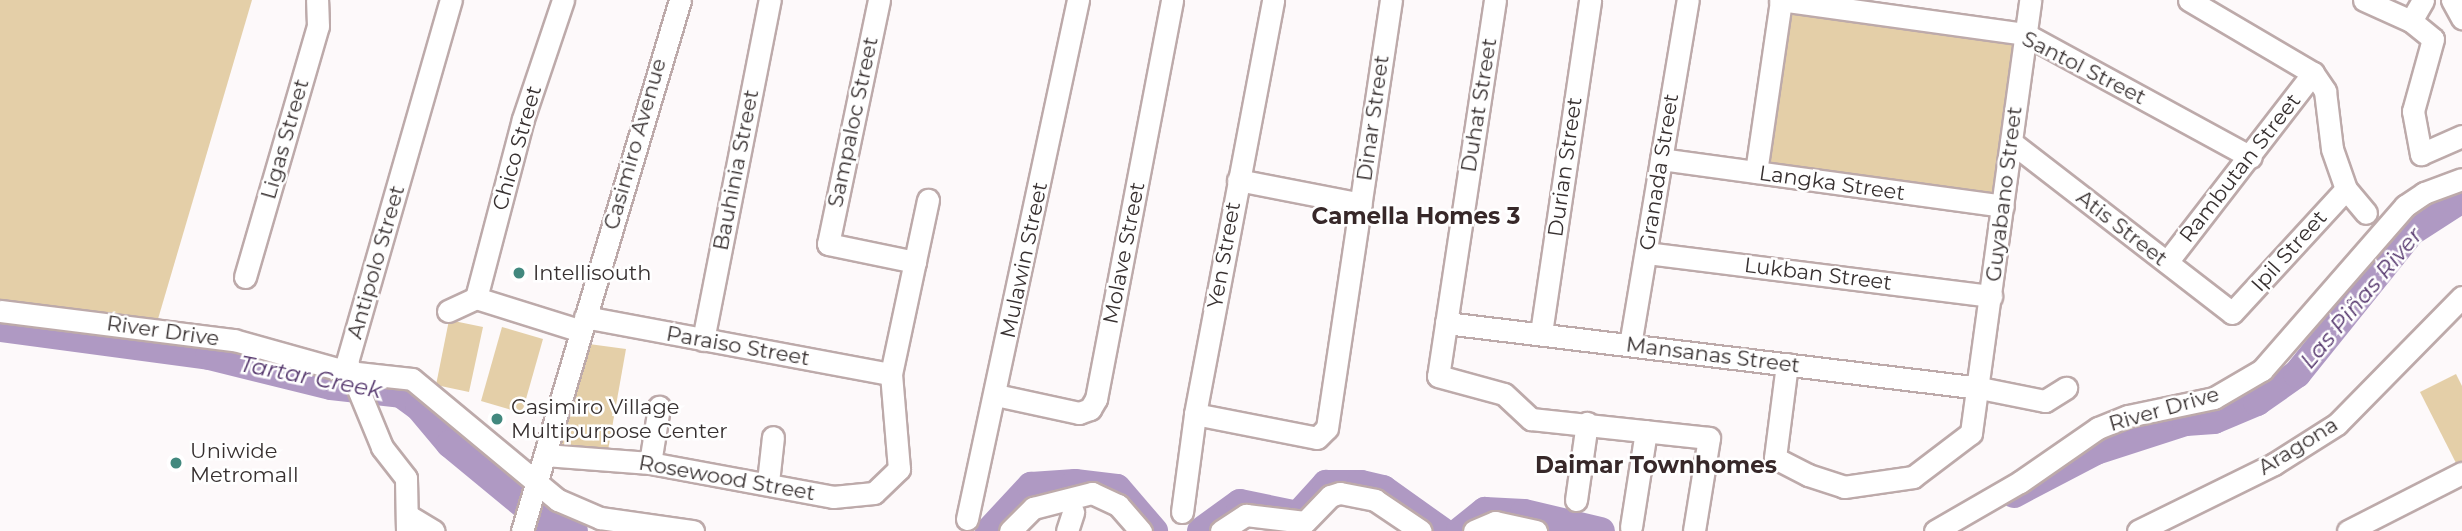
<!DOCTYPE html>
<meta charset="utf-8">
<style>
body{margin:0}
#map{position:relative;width:2462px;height:531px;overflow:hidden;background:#fdf9fa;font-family:Montserrat,sans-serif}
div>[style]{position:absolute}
.green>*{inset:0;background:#e4cfa8}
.river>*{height:28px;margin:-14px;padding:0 14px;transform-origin:14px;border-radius:14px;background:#af99c3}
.roads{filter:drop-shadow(2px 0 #bdaaaa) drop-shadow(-2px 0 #bdaaaa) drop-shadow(0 2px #bdaaaa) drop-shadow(0 -2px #bdaaaa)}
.minor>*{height:21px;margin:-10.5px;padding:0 10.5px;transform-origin:10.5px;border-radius:10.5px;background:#fff}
.dots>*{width:19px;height:19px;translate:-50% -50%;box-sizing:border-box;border:4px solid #fff;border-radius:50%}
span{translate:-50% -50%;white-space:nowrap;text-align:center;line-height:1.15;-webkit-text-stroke:5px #fff;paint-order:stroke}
.street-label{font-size:21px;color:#373030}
.poi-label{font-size:21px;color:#373030}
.left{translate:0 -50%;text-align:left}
.neighbourhood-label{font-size:23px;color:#372829;font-weight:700}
.water-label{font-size:23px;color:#55376d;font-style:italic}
</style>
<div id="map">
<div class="green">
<div style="clip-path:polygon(0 0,252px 0,158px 319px,0 300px)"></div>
<div style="clip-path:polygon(1789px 11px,2014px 42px,1995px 194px,1766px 163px)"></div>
<div style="clip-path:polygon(449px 320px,483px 327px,469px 392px,436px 385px)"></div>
<div style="clip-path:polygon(502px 327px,543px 339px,522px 413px,481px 401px)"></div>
<div style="clip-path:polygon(589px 344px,626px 349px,607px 456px,558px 449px)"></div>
<div style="clip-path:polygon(2456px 374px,2462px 386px,2462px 462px,2457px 465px,2420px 392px)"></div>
</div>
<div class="river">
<div style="left:0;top:328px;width:211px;rotate:7.6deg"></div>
<div style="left:209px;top:356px;width:126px;rotate:13.8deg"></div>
<div style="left:331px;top:386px;width:70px;rotate:6.5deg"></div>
<div style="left:401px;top:394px;width:22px;rotate:36deg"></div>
<div style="left:419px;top:407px;width:48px;rotate:50deg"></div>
<div style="left:450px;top:444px;width:118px;rotate:39.5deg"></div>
<div style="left:541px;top:519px;width:35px;rotate:20deg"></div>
<div style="left:2014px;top:494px;width:93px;rotate:-27.7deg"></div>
<div style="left:2096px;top:451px;width:95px;rotate:-17.9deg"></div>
<div style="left:2186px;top:422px;width:28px;rotate:-4deg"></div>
<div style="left:2214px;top:420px;width:47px;rotate:-22.7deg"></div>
<div style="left:2257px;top:402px;width:49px;rotate:-35deg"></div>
<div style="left:2297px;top:374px;width:182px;rotate:-51.2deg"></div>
<div style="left:2411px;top:232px;width:61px;rotate:-32.9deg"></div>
<div style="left:989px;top:531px;width:62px;rotate:-47deg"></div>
<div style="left:1031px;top:486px;width:44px;rotate:-3.9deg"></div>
<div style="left:1075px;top:483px;width:42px;rotate:6.8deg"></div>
<div style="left:1117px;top:488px;width:57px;rotate:49.3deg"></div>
<div style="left:1201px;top:531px;width:48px;rotate:-35.7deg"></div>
<div style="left:1240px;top:503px;width:59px;rotate:11.7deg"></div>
<div style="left:1298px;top:515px;width:42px;rotate:-47.9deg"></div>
<div style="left:1326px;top:484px;width:35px"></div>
<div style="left:1361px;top:484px;width:23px;rotate:13deg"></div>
<div style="left:1383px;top:489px;width:72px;rotate:35.4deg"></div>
<div style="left:1460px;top:531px;width:32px;rotate:-39deg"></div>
<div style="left:1485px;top:511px;width:39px;rotate:3deg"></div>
<div style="left:1524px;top:513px;width:79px;rotate:13.2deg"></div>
</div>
<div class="roads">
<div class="minor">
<div style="left:879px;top:0;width:249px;rotate:101.8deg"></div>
<div style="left:828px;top:244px;width:89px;rotate:11.7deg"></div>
<div style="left:1495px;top:0;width:380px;rotate:98.6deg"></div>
<div style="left:1438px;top:376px;width:68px;rotate:15.3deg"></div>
<div style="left:1504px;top:394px;width:37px;rotate:43deg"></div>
<div style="left:1531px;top:419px;width:179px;rotate:6.1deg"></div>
<div style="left:1709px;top:438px;width:94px;rotate:99.2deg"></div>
<div style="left:1780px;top:0;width:247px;rotate:7.9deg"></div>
<div style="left:2025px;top:34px;width:257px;rotate:28.6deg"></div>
<div style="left:2189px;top:0;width:144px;rotate:30.5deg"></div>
<div style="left:2313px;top:73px;width:22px;rotate:56deg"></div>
<div style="left:2325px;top:91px;width:58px;rotate:83.1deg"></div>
<div style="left:2332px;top:149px;width:42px;rotate:70.7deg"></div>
<div style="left:2346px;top:189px;width:31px;rotate:50deg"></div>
<div style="left:2364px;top:0;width:51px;rotate:24.1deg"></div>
<div style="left:2411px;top:21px;width:28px;rotate:39deg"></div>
<div style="left:2433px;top:39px;width:75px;rotate:105.5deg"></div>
<div style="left:2413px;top:111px;width:44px;rotate:79.5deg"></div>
<div style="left:2421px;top:154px;width:45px;rotate:-23.7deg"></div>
<div style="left:2452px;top:0;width:21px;rotate:61deg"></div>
<div style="left:2411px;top:21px;width:24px;rotate:-60deg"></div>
<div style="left:2011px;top:142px;width:279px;rotate:37.7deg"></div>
<div style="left:2232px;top:313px;width:168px;rotate:-47.4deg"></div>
<div style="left:1661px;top:159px;width:345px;rotate:7.8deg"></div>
<div style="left:1756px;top:172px;width:174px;rotate:-81.7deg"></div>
<div style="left:1238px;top:180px;width:125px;rotate:11deg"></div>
<div style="left:1646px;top:253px;width:348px;rotate:7.1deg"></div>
<div style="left:2167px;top:262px;width:239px;rotate:-52.3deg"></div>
<div style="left:245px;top:277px;width:261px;rotate:-73.8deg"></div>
<div style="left:318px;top:26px;width:26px;rotate:-92deg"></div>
<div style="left:476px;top:298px;width:185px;rotate:-75.3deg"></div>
<div style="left:523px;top:119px;width:126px;rotate:-71.4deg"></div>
<div style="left:0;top:311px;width:236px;rotate:7.1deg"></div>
<div style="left:234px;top:340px;width:118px;rotate:15.7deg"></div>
<div style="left:348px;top:372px;width:64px;rotate:6.2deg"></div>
<div style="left:412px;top:379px;width:190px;rotate:39.7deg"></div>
<div style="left:558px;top:500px;width:46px;rotate:23.2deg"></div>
<div style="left:600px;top:518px;width:94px;rotate:8deg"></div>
<div style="left:448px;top:311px;width:31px;rotate:-25deg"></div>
<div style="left:476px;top:298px;width:110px;rotate:17.4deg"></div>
<div style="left:585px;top:317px;width:311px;rotate:10.6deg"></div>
<div style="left:1446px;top:323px;width:538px;rotate:6.94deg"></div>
<div style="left:1980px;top:388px;width:66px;rotate:11.3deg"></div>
<div style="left:2045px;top:401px;width:25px;rotate:-32deg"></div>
<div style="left:1541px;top:333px;width:337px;rotate:-81.6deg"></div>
<div style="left:703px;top:340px;width:347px;rotate:-78.9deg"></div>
<div style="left:1630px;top:345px;width:350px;rotate:-80.5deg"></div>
<div style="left:1787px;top:364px;width:95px;rotate:97.3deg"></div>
<div style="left:1775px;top:458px;width:37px;rotate:27deg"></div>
<div style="left:1808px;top:475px;width:38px;rotate:18deg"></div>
<div style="left:1844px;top:487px;width:70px;rotate:-8.2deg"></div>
<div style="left:1913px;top:477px;width:73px;rotate:-37.2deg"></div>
<div style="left:1971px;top:433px;width:437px;rotate:-82.2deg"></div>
<div style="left:996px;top:395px;width:85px;rotate:12.2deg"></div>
<div style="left:1079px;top:413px;width:12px;rotate:-20deg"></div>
<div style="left:1090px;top:409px;width:12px;rotate:-59deg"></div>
<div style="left:1096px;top:399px;width:406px;rotate:-79.2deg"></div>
<div style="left:1195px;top:414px;width:124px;rotate:11.1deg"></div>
<div style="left:1317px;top:438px;width:14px;rotate:-45deg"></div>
<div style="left:1327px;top:428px;width:433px;rotate:-81.5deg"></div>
<div style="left:545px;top:455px;width:105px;rotate:4.4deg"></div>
<div style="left:650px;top:463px;width:186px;rotate:10.5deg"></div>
<div style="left:833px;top:497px;width:41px;rotate:-5.6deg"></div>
<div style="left:874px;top:493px;width:35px;rotate:-44deg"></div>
<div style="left:899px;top:469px;width:95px;rotate:-94.8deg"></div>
<div style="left:891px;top:374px;width:178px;rotate:-78deg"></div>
<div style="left:650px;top:463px;width:57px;rotate:-80.9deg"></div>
<div style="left:768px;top:482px;width:45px;rotate:-83.7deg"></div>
<div style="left:1576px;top:500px;width:78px;rotate:-81.9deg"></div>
<div style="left:1182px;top:512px;width:99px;rotate:-82.4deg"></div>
<div style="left:1195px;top:414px;width:421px;rotate:-79.3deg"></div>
<div style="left:407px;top:515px;width:31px;rotate:31deg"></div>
<div style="left:967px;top:519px;width:531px;rotate:-77.93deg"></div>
<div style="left:1631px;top:527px;width:97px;rotate:-81.1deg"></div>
<div style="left:407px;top:531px;width:53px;rotate:-91.1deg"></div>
<div style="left:406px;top:478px;width:39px;rotate:-128deg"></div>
<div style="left:382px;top:447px;width:92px;rotate:-112.4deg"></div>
<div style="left:347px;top:362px;width:377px;rotate:-74deg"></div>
<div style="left:522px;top:531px;width:554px;rotate:-73.43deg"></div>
<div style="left:1010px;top:531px;width:33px;rotate:-45deg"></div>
<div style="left:1033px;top:508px;width:61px;rotate:-14.3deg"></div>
<div style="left:1092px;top:493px;width:29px;rotate:25deg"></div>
<div style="left:1118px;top:505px;width:35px;rotate:49deg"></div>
<div style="left:1067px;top:531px;width:20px;rotate:-72deg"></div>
<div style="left:1221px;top:531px;width:30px;rotate:-33deg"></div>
<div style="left:1246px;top:515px;width:59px;rotate:6.8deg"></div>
<div style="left:1305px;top:522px;width:36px;rotate:-46deg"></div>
<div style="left:1330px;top:496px;width:10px;rotate:-17deg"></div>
<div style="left:1340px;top:493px;width:36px;rotate:11deg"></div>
<div style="left:1375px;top:500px;width:55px;rotate:34deg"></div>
<div style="left:1474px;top:531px;width:23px;rotate:-23deg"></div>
<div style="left:1495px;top:522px;width:42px;rotate:12.4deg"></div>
<div style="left:1935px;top:531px;width:98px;rotate:-30deg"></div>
<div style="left:2020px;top:482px;width:95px;rotate:-34.7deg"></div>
<div style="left:2098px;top:428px;width:32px;rotate:-22deg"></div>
<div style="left:2128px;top:416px;width:88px;rotate:-11.8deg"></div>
<div style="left:2214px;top:398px;width:56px;rotate:-30.3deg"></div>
<div style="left:2262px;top:370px;width:218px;rotate:-48.9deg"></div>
<div style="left:2405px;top:206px;width:23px;rotate:-34deg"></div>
<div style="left:2424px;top:193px;width:40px;rotate:-20.2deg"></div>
<div style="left:2138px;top:531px;width:152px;rotate:-26.2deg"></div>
<div style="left:2274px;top:464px;width:75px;rotate:-32.4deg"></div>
<div style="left:2337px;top:424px;width:178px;rotate:-45.5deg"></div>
<div style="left:2348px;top:531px;width:128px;rotate:-27deg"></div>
</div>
</div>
<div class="dots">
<div style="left:519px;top:273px;background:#42887e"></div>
<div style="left:497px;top:419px;background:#42887e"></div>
<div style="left:176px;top:463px;background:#42887e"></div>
</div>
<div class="street-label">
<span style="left:2084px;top:68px;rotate:27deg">Santol Street</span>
<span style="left:1479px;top:105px;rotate:-81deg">Duhat Street</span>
<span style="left:1373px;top:118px;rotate:-82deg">Dinar Street</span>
<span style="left:853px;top:122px;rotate:-78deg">Sampaloc Street</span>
<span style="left:285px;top:139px;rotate:-74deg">Ligas Street</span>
<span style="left:635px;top:144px;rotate:-74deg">Casimiro Avenue</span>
<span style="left:517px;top:148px;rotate:-74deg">Chico Street</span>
<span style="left:1565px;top:167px;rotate:-82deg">Durian Street</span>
<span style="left:2240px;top:168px;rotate:-52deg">Rambutan Street</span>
<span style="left:736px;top:170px;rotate:-79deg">Bauhinia Street</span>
<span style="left:1659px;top:172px;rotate:-81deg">Granada Street</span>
<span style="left:1832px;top:183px;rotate:8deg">Langka Street</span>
<span style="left:2004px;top:194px;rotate:-83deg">Guyabano Street</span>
<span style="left:2122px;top:228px;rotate:38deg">Atis Street</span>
<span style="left:2289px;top:251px;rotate:-48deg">Ipil Street</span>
<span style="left:1124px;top:253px;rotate:-79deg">Molave Street</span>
<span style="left:1224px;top:255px;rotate:-80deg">Yen Street</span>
<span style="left:1024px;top:260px;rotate:-78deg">Mulawin Street</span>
<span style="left:376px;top:262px;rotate:-74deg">Antipolo Street</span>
<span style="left:1818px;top:274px;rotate:7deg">Lukban Street</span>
<span style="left:163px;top:331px;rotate:8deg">River Drive</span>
<span style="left:738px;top:346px;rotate:10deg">Paraiso Street</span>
<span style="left:1713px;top:355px;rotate:7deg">Mansanas Street</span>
<span style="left:2164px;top:409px;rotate:-16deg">River Drive</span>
<span style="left:2298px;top:446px;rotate:-32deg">Aragona</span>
<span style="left:727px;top:478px;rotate:10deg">Rosewood Street</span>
</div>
<div class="poi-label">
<span class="left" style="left:533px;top:273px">Intellisouth</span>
<span class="left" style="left:511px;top:419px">Casimiro Village<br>Multipurpose Center</span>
<span class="left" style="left:190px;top:463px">Uniwide<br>Metromall</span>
</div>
<div class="neighbourhood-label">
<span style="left:1416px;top:216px">Camella Homes 3</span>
<span style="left:1656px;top:465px">Daimar Townhomes</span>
</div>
<div class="water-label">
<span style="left:2361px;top:298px;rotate:-50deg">Las Piñas River</span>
<span style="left:311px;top:377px;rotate:11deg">Tartar Creek</span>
</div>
</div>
